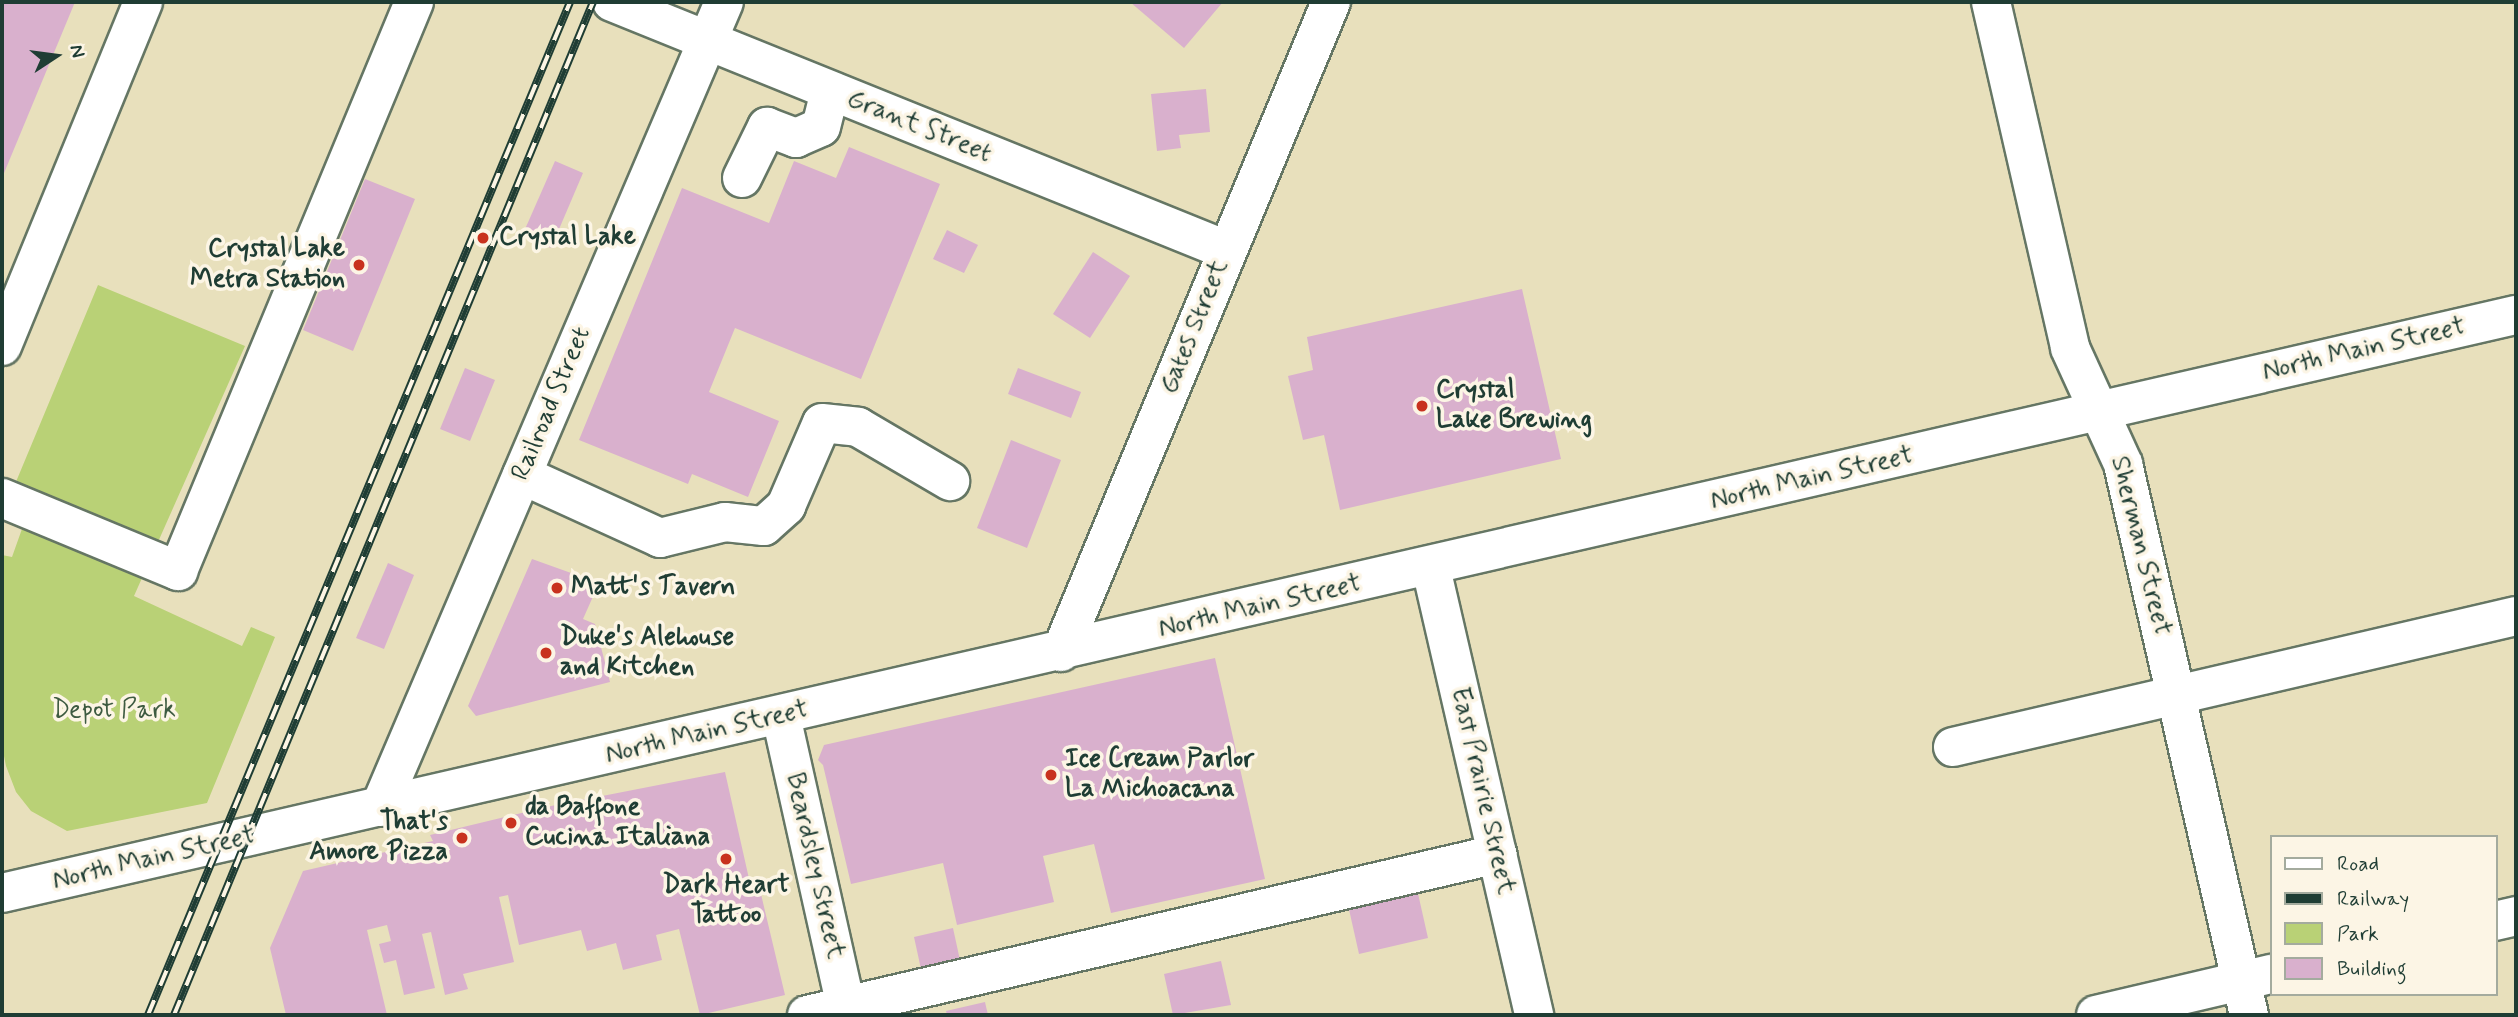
<!DOCTYPE html>
<style>
body{margin:0}
#map{position:relative;width:2518px;height:1017px;overflow:hidden;background:#e8e0bc;font-family:Mynerve,sans-serif}
div>[style]{position:absolute}
.green>*{inset:0;background:#b9d176}
.building>*{inset:0;background:#d9b0cd}
.roads{filter:drop-shadow(2px 0 #657664) drop-shadow(-2px 0 #657664) drop-shadow(0 2px #657664) drop-shadow(0 -2px #657664)}
.minor>*{height:38px;margin:-19px;padding:0 19px;transform-origin:19px;border-radius:19px;background:#fff}
.rail>*{height:8px;margin-top:-4px;transform-origin:0;background:repeating-linear-gradient(90deg,#fcf5e5 0 16px,#1f3d34 0 32px);box-sizing:border-box;border-block:2px solid #1f3d34}
.dots>*{width:19px;height:19px;translate:-50% -50%;box-sizing:border-box;border:4px solid #fcf5e5;border-radius:50%}
span{translate:-50% -50%;white-space:nowrap;text-align:center;line-height:1.15;-webkit-text-stroke:7px #fcf5e5;paint-order:stroke}
.street-label{font-size:26px;color:#1f3d34}
.poi-label{font-size:26px;color:#1f3d34;font-weight:700}
.left{translate:0 -50%;text-align:left}
.right{translate:-100% -50%;text-align:right}
.park-label{font-size:26px;color:#3e5b41}
.frame{position:absolute;inset:0;border:4px solid #1f3d34;pointer-events:none}
.legend{position:absolute;left:2270px;top:835px;width:228px;height:161px;box-sizing:border-box;background:#fcf5e5;border:2px solid #a4ab9e;margin:0;padding:9px 12px;list-style:none;font-size:21px;color:#1f3d34}
.legend li{display:flex;align-items:center;gap:14px;height:35px}
.legend b{width:35px;border:2px solid #a4ab9e}
.north{position:absolute;left:21px;top:21px;width:70px;height:70px;-webkit-text-stroke:5px #fcf5e5;paint-order:stroke;rotate:77deg;font-size:19px;font-weight:700;line-height:28px;text-align:center;color:#1f3d34}
.north::after{content:'';display:block;margin:auto;width:24px;height:32px;background:#1f3d34;clip-path:polygon(50% 0,100% 100%,50% 72%,0 100%)}
</style>
<div id="map">
<div class="green">
<div style="clip-path:polygon(98px 285px,245px 346px,134px 596px,242px 646px,251px 627px,275px 637px,207px 803px,67px 831px,31px 811px,16px 792px,6px 766px,2px 746px,2px 555px,12px 557px,33px 498px,13px 489px)"></div>
</div>
<div class="building">
<div style="clip-path:polygon(2px 2px,75px 2px,2px 178px)"></div>
<div style="clip-path:polygon(1130px 2px,1223px 2px,1184px 48px)"></div>
<div style="clip-path:polygon(1206px 89px,1210px 132px,1179px 135px,1181px 148px,1157px 151px,1151px 94px)"></div>
<div style="clip-path:polygon(849px 147px,940px 184px,861px 379px,735px 328px,709px 392px,779px 421px,748px 497px,692px 474px,688px 484px,579px 440px,682px 188px,769px 223px,794px 161px,836px 178px)"></div>
<div style="clip-path:polygon(555px 161px,583px 173px,551px 248px,522px 236px)"></div>
<div style="clip-path:polygon(365px 179px,415px 199px,353px 351px,303px 330px)"></div>
<div style="clip-path:polygon(947px 230px,978px 245px,964px 273px,933px 259px)"></div>
<div style="clip-path:polygon(1093px 252px,1130px 276px,1090px 338px,1053px 314px)"></div>
<div style="clip-path:polygon(1522px 289px,1561px 459px,1340px 510px,1324px 435px,1303px 440px,1288px 376px,1313px 370px,1307px 337px)"></div>
<div style="clip-path:polygon(465px 368px,495px 380px,470px 441px,440px 429px)"></div>
<div style="clip-path:polygon(1018px 368px,1081px 392px,1071px 418px,1008px 394px)"></div>
<div style="clip-path:polygon(1011px 440px,1061px 460px,1027px 548px,977px 528px)"></div>
<div style="clip-path:polygon(532px 559px,599px 583px,583px 619px,595px 624px,610px 682px,476px 716px,468px 706px)"></div>
<div style="clip-path:polygon(388px 563px,414px 575px,384px 649px,356px 638px)"></div>
<div style="clip-path:polygon(1215px 658px,1265px 879px,1111px 913px,1094px 844px,1043px 856px,1054px 902px,957px 925px,943px 863px,851px 884px,823px 765px,818px 760px,824px 745px)"></div>
<div style="clip-path:polygon(725px 772px,752px 892px,760px 890px,785px 995px,700px 1015px,679px 929px,656px 935px,662px 960px,623px 970px,616px 943px,587px 951px,581px 930px,519px 945px,508px 895px,499px 897px,514px 962px,463px 974px,468px 989px,445px 995px,431px 932px,422px 934px,435px 988px,404px 995px,396px 960px,384px 963px,379px 944px,391px 941px,387px 925px,367px 930px,387px 1015px,286px 1015px,270px 948px,303px 871px,433px 841px,430px 835px,551px 806px)"></div>
<div style="clip-path:polygon(1417px 889px,1428px 938px,1359px 954px,1348px 905px)"></div>
<div style="clip-path:polygon(953px 928px,963px 974px,924px 983px,914px 937px)"></div>
<div style="clip-path:polygon(1221px 961px,1231px 1005px,1173px 1015px,1164px 974px)"></div>
<div style="clip-path:polygon(985px 1002px,988px 1015px,947px 1015px,946px 1011px)"></div>
</div>
<div class="roads">
<div class="minor">
<div style="left:612px;top:2px;width:662px;rotate:21.99deg"></div>
<div style="left:1991px;top:2px;width:355px;rotate:77.1deg"></div>
<div style="left:2070px;top:348px;width:128px;rotate:65.4deg"></div>
<div style="left:2123px;top:464px;width:565px;rotate:77.12deg"></div>
<div style="left:742px;top:178px;width:57px;rotate:-63.9deg"></div>
<div style="left:767px;top:127px;width:31px;rotate:21deg"></div>
<div style="left:796px;top:138px;width:27px;rotate:-24deg"></div>
<div style="left:821px;top:127px;width:37px;rotate:-76deg"></div>
<div style="left:2px;top:346px;width:372px;rotate:-67.7deg"></div>
<div style="left:522px;top:475px;width:152px;rotate:24.5deg"></div>
<div style="left:660px;top:538px;width:67px;rotate:-13.8deg"></div>
<div style="left:725px;top:522px;width:39px;rotate:6deg"></div>
<div style="left:764px;top:526px;width:30px;rotate:-42deg"></div>
<div style="left:786px;top:506px;width:90px;rotate:-66.6deg"></div>
<div style="left:822px;top:423px;width:36px;rotate:6deg"></div>
<div style="left:858px;top:427px;width:107px;rotate:30.4deg"></div>
<div style="left:2px;top:498px;width:191px;rotate:22.5deg"></div>
<div style="left:178px;top:571px;width:616px;rotate:-67.47deg"></div>
<div style="left:1431px;top:568px;width:459px;rotate:77deg"></div>
<div style="left:1061px;top:652px;width:704px;rotate:-67.44deg"></div>
<div style="left:781px;top:716px;width:306px;rotate:77.4deg"></div>
<div style="left:1953px;top:747px;width:578px;rotate:-13.1deg"></div>
<div style="left:380px;top:807px;width:875px;rotate:-66.86deg"></div>
<div style="left:2px;top:893px;width:2580px;rotate:-12.95deg"></div>
<div style="left:2495px;top:921px;width:22px;rotate:-13deg"></div>
<div style="left:807px;top:1015px;width:709px;rotate:-13.13deg"></div>
<div style="left:2096px;top:1015px;width:180px;rotate:-13.2deg"></div>
</div>
</div>
<div class="rail">
<div style="left:148px;top:1015px;width:1097px;rotate:-67.38deg"></div>
<div style="left:174px;top:1015px;width:1096px;rotate:-67.53deg"></div>
</div>
<div class="dots">
<div style="left:483px;top:238px;background:#c8321e"></div>
<div style="left:359px;top:265px;background:#c8321e"></div>
<div style="left:1422px;top:406px;background:#c8321e"></div>
<div style="left:557px;top:588px;background:#c8321e"></div>
<div style="left:546px;top:653px;background:#c8321e"></div>
<div style="left:1051px;top:775px;background:#c8321e"></div>
<div style="left:511px;top:823px;background:#c8321e"></div>
<div style="left:462px;top:838px;background:#c8321e"></div>
<div style="left:726px;top:859px;background:#c8321e"></div>
</div>
<div class="street-label">
<span style="left:919px;top:127px;rotate:22deg">Grant Street</span>
<span style="left:1195px;top:327px;rotate:-68deg">Gates Street</span>
<span style="left:2364px;top:350px;rotate:-13deg">North Main Street</span>
<span style="left:552px;top:404px;rotate:-67deg">Railroad Street</span>
<span style="left:1812px;top:479px;rotate:-13deg">North Main Street</span>
<span style="left:2140px;top:546px;rotate:76deg">Sherman Street</span>
<span style="left:1260px;top:607px;rotate:-13deg">North Main Street</span>
<span style="left:707px;top:733px;rotate:-13deg">North Main Street</span>
<span style="left:1482px;top:791px;rotate:77deg">East Prairie Street</span>
<span style="left:154px;top:859px;rotate:-13deg">North Main Street</span>
<span style="left:814px;top:866px;rotate:77deg">Beardsley Street</span>
</div>
<div class="poi-label">
<span class="left" style="left:499px;top:238px">Crystal Lake</span>
<span class="right" style="left:345px;top:265px">Crystal Lake<br>Metra Station</span>
<span class="left" style="left:1436px;top:406px">Crystal<br>Lake Brewing</span>
<span class="left" style="left:571px;top:588px">Matt's Tavern</span>
<span class="left" style="left:560px;top:653px">Duke's Alehouse<br>and Kitchen</span>
<span class="left" style="left:1065px;top:775px">Ice Cream Parlor<br>La Michoacana</span>
<span class="left" style="left:525px;top:823px">da Baffone<br>Cucina Italiana</span>
<span class="right" style="left:448px;top:838px">That's<br>Amore Pizza</span>
<span style="left:726px;top:901px">Dark Heart<br>Tattoo</span>
</div>
<div class="park-label">
<span style="left:114px;top:711px">Depot Park</span>
</div>
<div class="frame"></div>
<ul class="legend">
<li><b style="height:9px;background:#fff"></b>Road</li>
<li><b style="height:9px;background:#1f3d34"></b>Railway</li>
<li><b style="height:19px;background:#b9d176"></b>Park</li>
<li><b style="height:19px;background:#d9b0cd"></b>Building</li>
</ul>
<div class="north">N</div>
</div>
